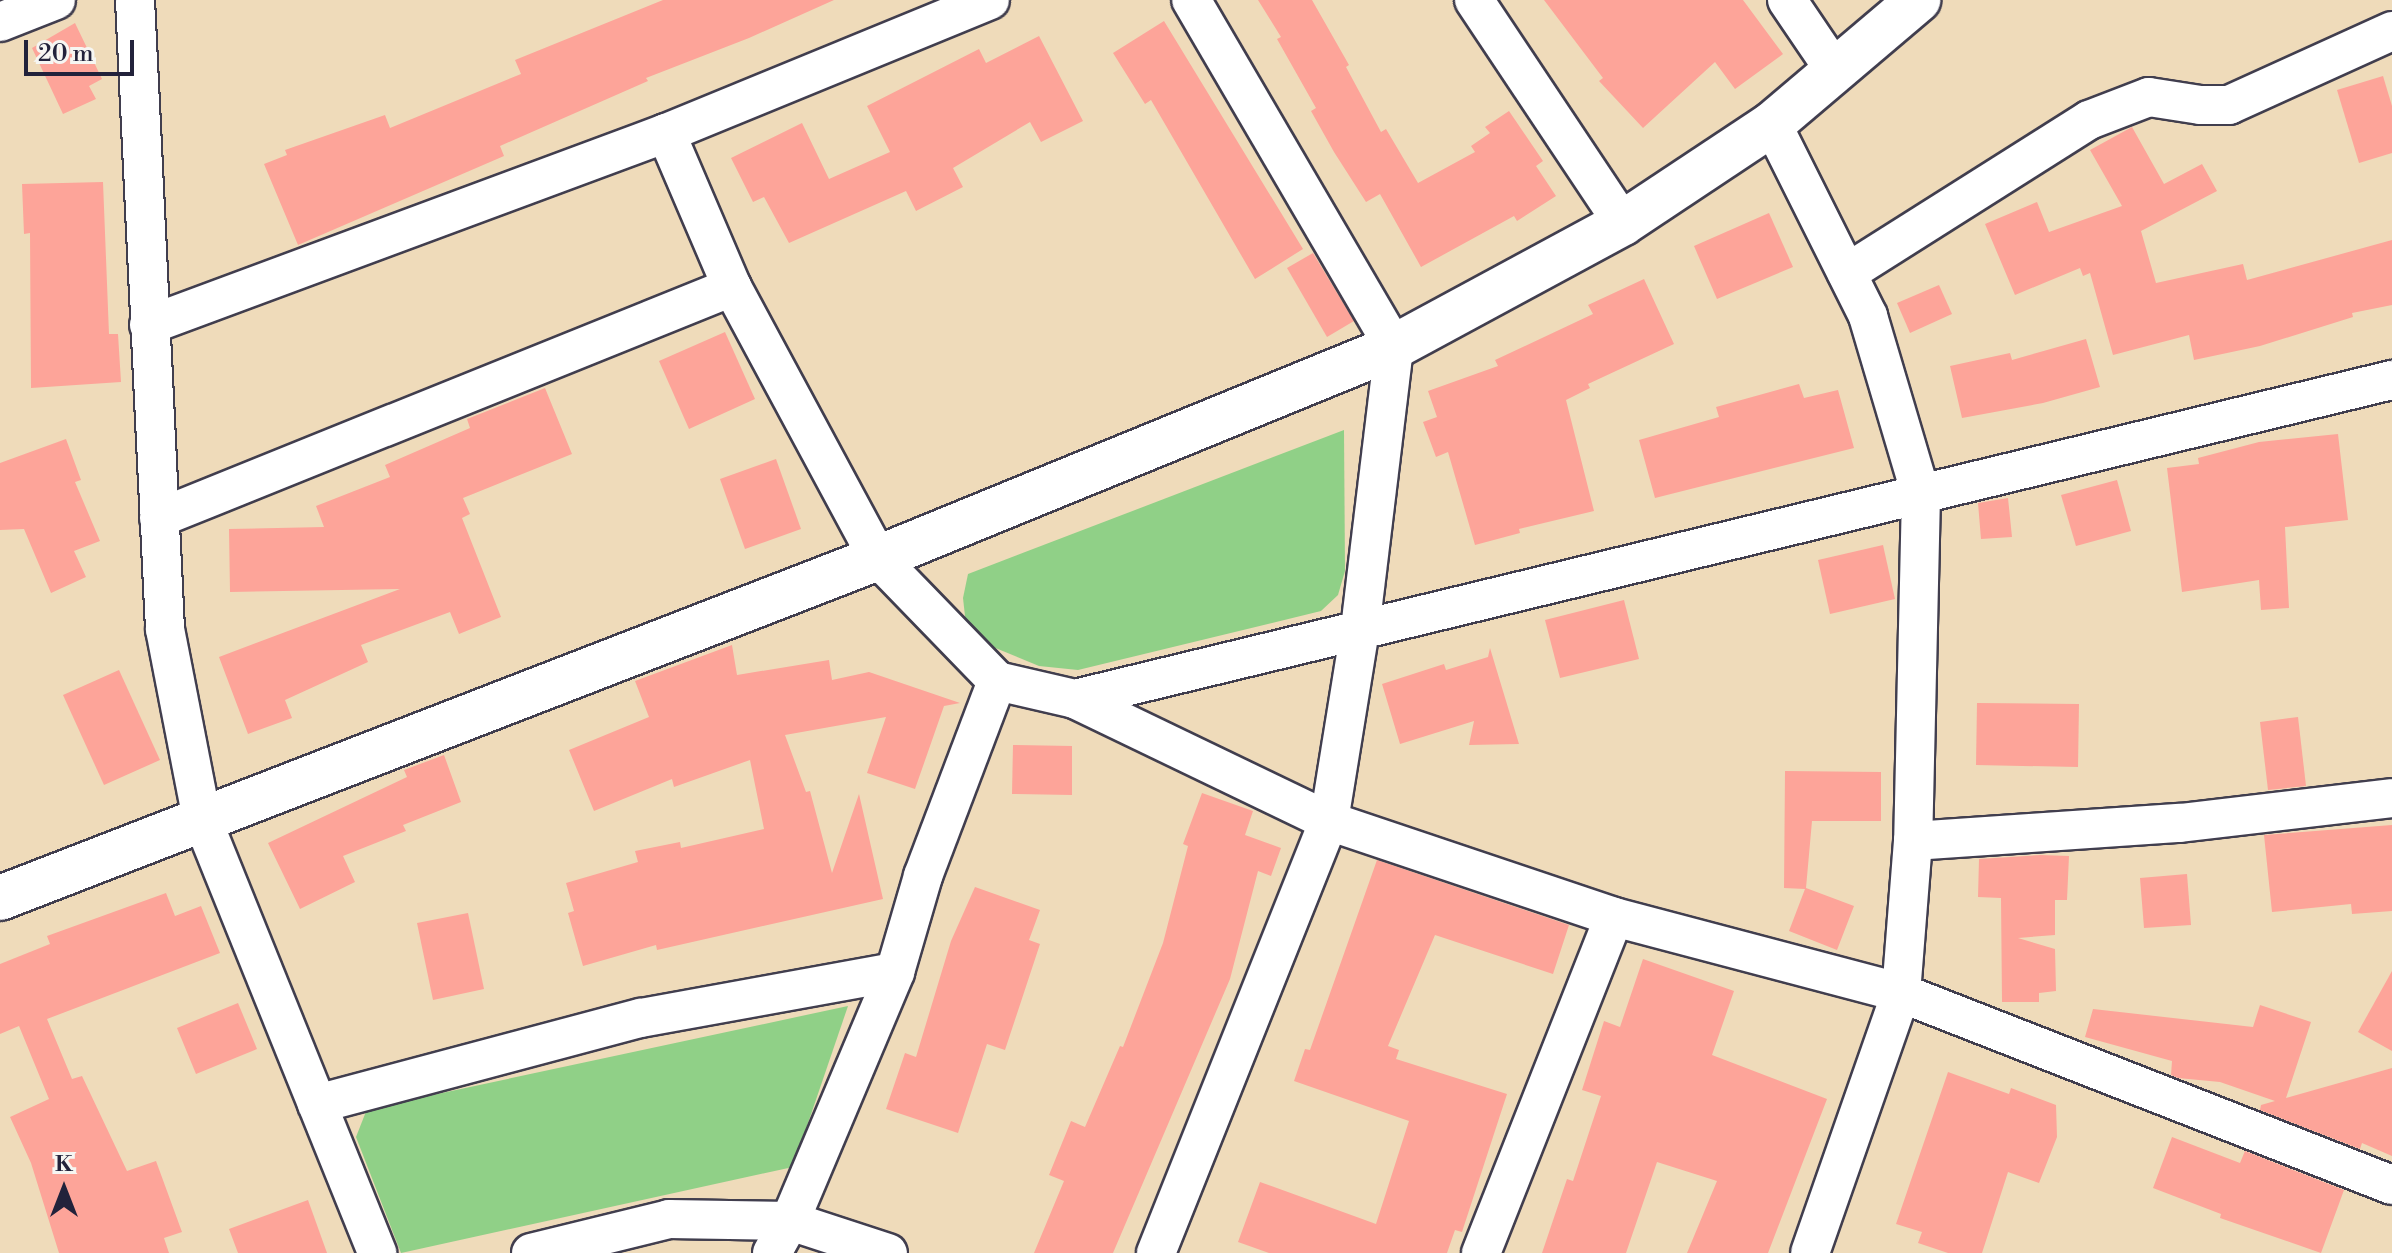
<!DOCTYPE html>
<style>
body{margin:0}
#map{position:relative;width:2392px;height:1253px;overflow:hidden;background:#efdbba;font-family:"Libre Bodoni",serif}
div>[style]{position:absolute}
.green>*{inset:0;background:#90d087}
.building>*{inset:0;background:#fda499}
.roads{filter:drop-shadow(2px 0 #413e4e) drop-shadow(-2px 0 #413e4e) drop-shadow(0 2px #413e4e) drop-shadow(0 -2px #413e4e)}
.minor>*{height:38px;margin:-19px;padding:0 19px;transform-origin:19px;border-radius:19px;background:#fff}
.tertiary>*{height:44px;margin:-22px;padding:0 22px;transform-origin:22px;border-radius:22px;background:#fff}
span{translate:-50% -50%;white-space:nowrap;text-align:center;line-height:1.15;-webkit-text-stroke:6px #f6f6f2;paint-order:stroke}
.north{position:absolute;left:24px;top:1149px;width:80px;height:80px;-webkit-text-stroke:6px #f6f6f2;paint-order:stroke;rotate:0deg;font-size:22px;font-weight:700;line-height:32px;text-align:center;color:#22223b}
.north::after{content:'';display:block;margin:auto;width:28px;height:36px;background:#22223b;clip-path:polygon(50% 0,100% 100%,50% 72%,0 100%)}
.scale{position:absolute;left:24px;top:40px;width:110px;height:36px;box-sizing:border-box;border:4px solid #22223b;border-top:0;padding-left:10px;font-size:24px;line-height:28px;white-space:nowrap;color:#22223b;-webkit-text-stroke:6px #f6f6f2;paint-order:stroke}
</style>
<div id="map">
<div class="green">
<div style="clip-path:polygon(1344px 430px,1345px 571px,1338px 595px,1321px 611px,1078px 670px,1039px 666px,993px 647px,966px 625px,963px 598px,968px 574px)"></div>
<div style="clip-path:polygon(848px 1006px,793px 1167px,401px 1253px,356px 1137px,367px 1109px)"></div>
</div>
<div class="building">
<div style="clip-path:polygon(663px 0,834px 0,749px 38px,646px 78px,648px 81px,500px 146px,504px 156px,298px 245px,264px 164px,287px 155px,285px 150px,385px 115px,390px 128px,521px 74px,515px 60px)"></div>
<div style="clip-path:polygon(1258px 0,1312px 0,1349px 65px,1346px 67px,1381px 132px,1386px 129px,1418px 183px,1475px 152px,1471px 146px,1490px 133px,1485px 127px,1509px 111px,1543px 161px,1536px 166px,1556px 196px,1517px 221px,1514px 216px,1421px 267px,1380px 194px,1366px 202px,1334px 152px,1311px 111px,1316px 108px,1277px 39px,1281px 37px)"></div>
<div style="clip-path:polygon(1544px 0,1743px 0,1783px 54px,1735px 89px,1715px 62px,1643px 128px,1599px 81px,1603px 78px)"></div>
<div style="clip-path:polygon(1164px 21px,1303px 249px,1255px 279px,1151px 100px,1145px 104px,1113px 53px)"></div>
<div style="clip-path:polygon(75px 23px,102px 79px,89px 86px,96px 99px,63px 114px,32px 48px)"></div>
<div style="clip-path:polygon(1039px 36px,1083px 121px,1041px 142px,1030px 122px,953px 168px,963px 187px,916px 211px,906px 191px,789px 243px,764px 197px,753px 202px,731px 158px,802px 123px,829px 179px,890px 152px,867px 106px,979px 49px,986px 63px)"></div>
<div style="clip-path:polygon(2383px 76px,2392px 106px,2392px 153px,2359px 163px,2337px 90px)"></div>
<div style="clip-path:polygon(2132px 127px,2164px 184px,2202px 164px,2217px 191px,2141px 231px,2156px 283px,2243px 264px,2247px 280px,2392px 240px,2392px 305px,2352px 313px,2353px 317px,2260px 346px,2194px 360px,2189px 335px,2113px 355px,2090px 273px,2083px 276px,2080px 268px,2015px 295px,1985px 224px,2037px 202px,2049px 232px,2122px 206px,2090px 150px)"></div>
<div style="clip-path:polygon(103px 182px,109px 334px,118px 334px,121px 382px,31px 388px,30px 233px,24px 234px,22px 184px)"></div>
<div style="clip-path:polygon(1769px 213px,1793px 267px,1717px 299px,1694px 246px)"></div>
<div style="clip-path:polygon(1313px 253px,1354px 321px,1327px 337px,1287px 268px)"></div>
<div style="clip-path:polygon(1644px 279px,1674px 344px,1588px 384px,1590px 388px,1566px 400px,1594px 511px,1519px 529px,1520px 533px,1475px 545px,1448px 452px,1436px 457px,1423px 422px,1437px 417px,1428px 391px,1498px 366px,1495px 360px,1593px 314px,1588px 305px)"></div>
<div style="clip-path:polygon(1939px 285px,1952px 314px,1910px 333px,1897px 303px)"></div>
<div style="clip-path:polygon(725px 332px,755px 399px,689px 429px,659px 361px)"></div>
<div style="clip-path:polygon(2086px 339px,2100px 387px,2043px 403px,1962px 418px,1950px 366px,2010px 353px,2012px 360px)"></div>
<div style="clip-path:polygon(1799px 384px,1804px 398px,1838px 390px,1854px 448px,1655px 498px,1639px 440px,1719px 417px,1716px 407px)"></div>
<div style="clip-path:polygon(545px 388px,572px 454px,463px 498px,470px 514px,462px 518px,501px 617px,459px 634px,450px 612px,361px 645px,368px 662px,285px 700px,292px 718px,248px 734px,219px 657px,400px 589px,230px 592px,229px 529px,324px 527px,316px 506px,390px 477px,385px 465px,470px 428px,467px 419px)"></div>
<div style="clip-path:polygon(2338px 434px,2348px 520px,2285px 527px,2289px 608px,2261px 610px,2259px 580px,2182px 592px,2167px 468px,2199px 464px,2198px 458px,2259px 442px)"></div>
<div style="clip-path:polygon(66px 439px,81px 480px,75px 482px,100px 541px,74px 551px,86px 577px,51px 593px,24px 529px,0 530px,0 463px)"></div>
<div style="clip-path:polygon(776px 459px,801px 529px,745px 549px,720px 479px)"></div>
<div style="clip-path:polygon(2117px 480px,2131px 531px,2076px 546px,2061px 495px)"></div>
<div style="clip-path:polygon(2008px 498px,2012px 537px,1981px 539px,1978px 503px)"></div>
<div style="clip-path:polygon(1883px 545px,1895px 599px,1830px 614px,1818px 560px)"></div>
<div style="clip-path:polygon(1624px 600px,1639px 659px,1560px 678px,1545px 620px)"></div>
<div style="clip-path:polygon(732px 645px,737px 675px,829px 660px,832px 680px,869px 672px,960px 703px,944px 706px,915px 789px,867px 773px,886px 717px,785px 735px,806px 792px,810px 791px,832px 873px,859px 794px,883px 899px,657px 950px,656px 945px,583px 966px,568px 913px,574px 911px,566px 883px,638px 862px,635px 851px,680px 842px,681px 848px,764px 829px,750px 760px,674px 787px,672px 779px,594px 811px,569px 750px,649px 717px,635px 681px)"></div>
<div style="clip-path:polygon(1490px 648px,1519px 744px,1469px 745px,1474px 721px,1400px 744px,1382px 684px,1444px 664px,1446px 670px,1488px 657px)"></div>
<div style="clip-path:polygon(119px 670px,160px 760px,104px 785px,63px 695px)"></div>
<div style="clip-path:polygon(1977px 703px,2079px 704px,2078px 767px,1976px 765px)"></div>
<div style="clip-path:polygon(2298px 717px,2306px 786px,2268px 790px,2260px 722px)"></div>
<div style="clip-path:polygon(1013px 745px,1072px 746px,1072px 795px,1012px 794px)"></div>
<div style="clip-path:polygon(444px 755px,461px 802px,403px 825px,406px 831px,343px 856px,355px 882px,300px 909px,268px 843px,407px 777px,404px 770px)"></div>
<div style="clip-path:polygon(1785px 771px,1881px 772px,1881px 821px,1812px 821px,1806px 888px,1854px 906px,1837px 950px,1789px 931px,1805px 889px,1784px 888px)"></div>
<div style="clip-path:polygon(1202px 793px,1253px 811px,1245px 835px,1281px 848px,1271px 876px,1258px 871px,1230px 979px,1113px 1253px,1034px 1253px,1064px 1181px,1049px 1175px,1071px 1121px,1085px 1127px,1120px 1046px,1123px 1047px,1163px 943px,1188px 846px,1183px 844px)"></div>
<div style="clip-path:polygon(2392px 825px,2392px 911px,2352px 914px,2351px 904px,2272px 912px,2264px 835px)"></div>
<div style="clip-path:polygon(2040px 855px,2069px 856px,2067px 900px,2055px 900px,2055px 935px,2018px 938px,2055px 949px,2056px 991px,2039px 993px,2039px 1002px,2002px 1002px,2001px 898px,1978px 897px,1979px 859px)"></div>
<div style="clip-path:polygon(1377px 860px,1569px 925px,1553px 974px,1435px 935px,1388px 1046px,1399px 1050px,1396px 1059px,1507px 1094px,1462px 1232px,1455px 1230px,1447px 1253px,1269px 1253px,1238px 1242px,1260px 1182px,1376px 1224px,1409px 1121px,1294px 1081px,1305px 1049px,1310px 1050px)"></div>
<div style="clip-path:polygon(2187px 874px,2191px 925px,2144px 928px,2140px 878px)"></div>
<div style="clip-path:polygon(975px 887px,1040px 910px,1029px 940px,1040px 944px,1005px 1050px,987px 1044px,958px 1133px,886px 1109px,905px 1053px,916px 1057px,951px 941px)"></div>
<div style="clip-path:polygon(166px 893px,175px 916px,201px 906px,220px 953px,47px 1019px,72px 1079px,82px 1076px,127px 1171px,156px 1161px,182px 1232px,164px 1238px,169px 1253px,59px 1253px,31px 1163px,10px 1117px,49px 1099px,19px 1026px,0 1034px,0 964px,50px 944px,47px 936px)"></div>
<div style="clip-path:polygon(468px 913px,484px 989px,433px 1000px,417px 923px)"></div>
<div style="clip-path:polygon(1643px 959px,1734px 991px,1712px 1055px,1827px 1099px,1768px 1253px,1687px 1253px,1717px 1181px,1657px 1162px,1626px 1253px,1542px 1253px,1567px 1179px,1573px 1181px,1601px 1096px,1582px 1090px,1604px 1021px,1620px 1027px)"></div>
<div style="clip-path:polygon(2392px 971px,2392px 1051px,2358px 1032px)"></div>
<div style="clip-path:polygon(238px 1003px,257px 1049px,196px 1074px,177px 1028px)"></div>
<div style="clip-path:polygon(2260px 1005px,2311px 1022px,2286px 1098px,2392px 1068px,2392px 1156px,2362px 1143px,2360px 1149px,2260px 1110px,2261px 1105px,2275px 1101px,2220px 1082px,2178px 1078px,2171px 1075px,2172px 1061px,2085px 1037px,2093px 1009px,2253px 1027px)"></div>
<div style="clip-path:polygon(1948px 1072px,2009px 1094px,2011px 1088px,2056px 1105px,2057px 1137px,2039px 1183px,2008px 1172px,1982px 1253px,1948px 1253px,1918px 1243px,1922px 1232px,1896px 1224px)"></div>
<div style="clip-path:polygon(2172px 1137px,2240px 1163px,2245px 1151px,2344px 1190px,2321px 1253px,2220px 1218px,2221px 1214px,2153px 1188px)"></div>
<div style="clip-path:polygon(308px 1200px,327px 1253px,238px 1253px,229px 1229px)"></div>
</div>
<div class="roads">
<div class="minor">
<div style="left:135px;top:0;width:630px;rotate:87.27deg"></div>
<div style="left:165px;top:629px;width:194px;rotate:79deg"></div>
<div style="left:202px;top:819px;width:468px;rotate:68deg"></div>
<div style="left:1474px;top:0;width:268px;rotate:56.3deg"></div>
<div style="left:1787px;top:0;width:86px;rotate:55.9deg"></div>
<div style="left:0;top:22px;width:60px;rotate:-21.4deg"></div>
<div style="left:1772px;top:124px;width:215px;rotate:63.4deg"></div>
<div style="left:1868px;top:316px;width:187px;rotate:73.5deg"></div>
<div style="left:1921px;top:495px;width:346px;rotate:91.3deg"></div>
<div style="left:1913px;top:841px;width:152px;rotate:94.5deg"></div>
<div style="left:1901px;top:993px;width:275px;rotate:109.3deg"></div>
<div style="left:666px;top:133px;width:168px;rotate:66.8deg"></div>
<div style="left:732px;top:287px;width:308px;rotate:61.7deg"></div>
<div style="left:878px;top:558px;width:171px;rotate:45.9deg"></div>
<div style="left:997px;top:681px;width:80px;rotate:13deg"></div>
<div style="left:1075px;top:699px;width:282px;rotate:25.7deg"></div>
<div style="left:1329px;top:821px;width:301px;rotate:18.6deg"></div>
<div style="left:1614px;top:917px;width:297px;rotate:14.8deg"></div>
<div style="left:1901px;top:993px;width:527px;rotate:21.36deg"></div>
<div style="left:1847px;top:273px;width:286px;rotate:-32.3deg"></div>
<div style="left:2089px;top:120px;width:64px;rotate:-21deg"></div>
<div style="left:2149px;top:97px;width:52px;rotate:8.9deg"></div>
<div style="left:2200px;top:105px;width:29px"></div>
<div style="left:2229px;top:105px;width:179px;rotate:-24.4deg"></div>
<div style="left:149px;top:325px;width:552px;rotate:-20.37deg"></div>
<div style="left:666px;top:133px;width:350px;rotate:-22.3deg"></div>
<div style="left:159px;top:518px;width:618px;rotate:-21.96deg"></div>
<div style="left:1075px;top:699px;width:1355px;rotate:-13.62deg"></div>
<div style="left:1913px;top:841px;width:268px;rotate:-3.9deg"></div>
<div style="left:2180px;top:823px;width:213px;rotate:-6.7deg"></div>
<div style="left:317px;top:1104px;width:335px;rotate:-14.9deg"></div>
<div style="left:641px;top:1018px;width:258px;rotate:-10.3deg"></div>
<div style="left:531px;top:1253px;width:142px;rotate:-13.8deg"></div>
<div style="left:669px;top:1219px;width:121px;rotate:0.9deg"></div>
<div style="left:790px;top:1221px;width:103px;rotate:18.1deg"></div>
<div style="left:772px;top:1253px;width:37px;rotate:-61deg"></div>
<div style="left:790px;top:1221px;width:270px;rotate:-67.1deg"></div>
<div style="left:895px;top:972px;width:100px;rotate:-73.7deg"></div>
<div style="left:923px;top:876px;width:209px;rotate:-69.2deg"></div>
<div style="left:1156px;top:1253px;width:465px;rotate:-68.2deg"></div>
<div style="left:1329px;top:821px;width:194px;rotate:-80.8deg"></div>
<div style="left:1360px;top:629px;width:284px;rotate:-83.1deg"></div>
<div style="left:1394px;top:347px;width:402px;rotate:-120.3deg"></div>
<div style="left:1481px;top:1253px;width:361px;rotate:-68.4deg"></div>
</div>
<div class="tertiary">
<div style="left:0;top:898px;width:942px;rotate:-21.17deg"></div>
<div style="left:878px;top:558px;width:557px;rotate:-22.24deg"></div>
<div style="left:1394px;top:347px;width:260px;rotate:-28.4deg"></div>
<div style="left:1623px;top:223px;width:179px;rotate:-33.6deg"></div>
<div style="left:1772px;top:124px;width:192px;rotate:-40.3deg"></div>
</div>
</div>
<div class="north">K</div>
<div class="scale">20 m</div>
</div>
